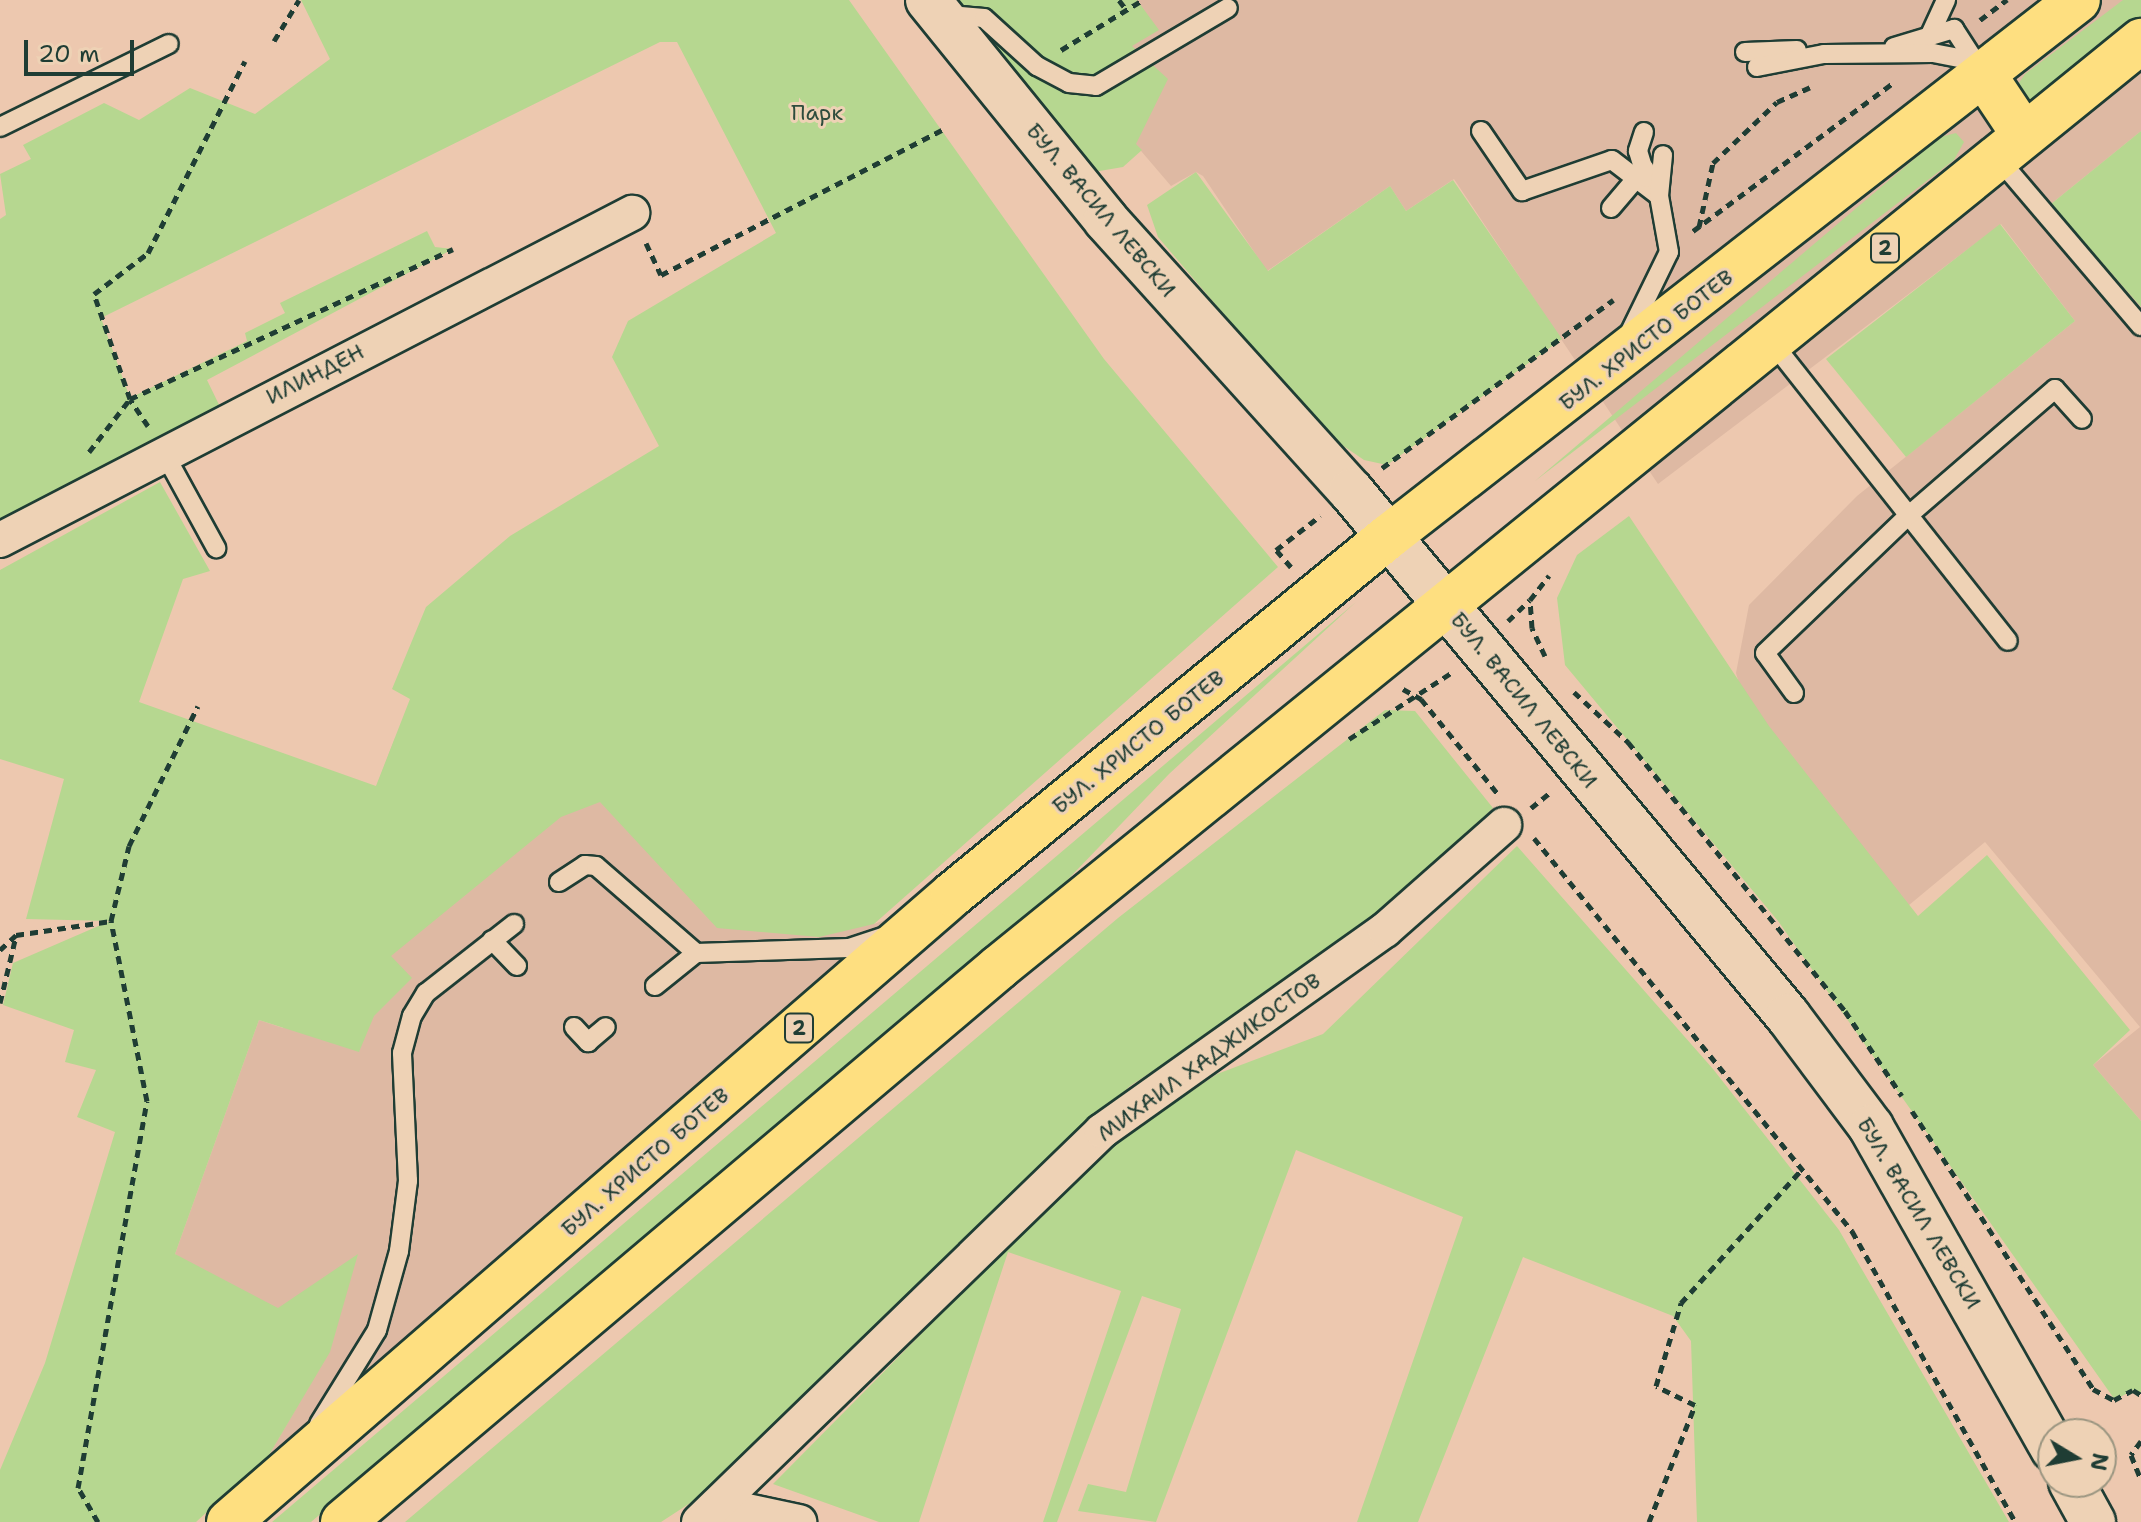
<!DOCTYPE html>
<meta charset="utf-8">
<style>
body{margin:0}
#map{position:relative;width:2141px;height:1522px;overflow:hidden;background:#edc8af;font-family:"Shantell Sans",sans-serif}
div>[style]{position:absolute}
.built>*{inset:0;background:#deb9a3}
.green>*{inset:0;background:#b6d790}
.path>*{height:5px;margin-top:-2.5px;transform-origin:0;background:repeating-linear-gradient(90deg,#1f3d34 0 8px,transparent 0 14px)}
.roads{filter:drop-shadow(2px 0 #1f3d34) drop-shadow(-2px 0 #1f3d34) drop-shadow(0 2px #1f3d34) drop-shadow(0 -2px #1f3d34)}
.lane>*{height:18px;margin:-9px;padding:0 9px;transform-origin:9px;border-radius:9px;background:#eed2b5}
.street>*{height:34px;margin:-17px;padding:0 17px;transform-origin:17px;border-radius:17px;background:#eed2b5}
.secondary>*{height:44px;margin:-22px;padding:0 22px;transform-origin:22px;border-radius:22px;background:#eed2b5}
.highway>*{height:44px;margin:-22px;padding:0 22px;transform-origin:22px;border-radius:22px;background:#fedf80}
span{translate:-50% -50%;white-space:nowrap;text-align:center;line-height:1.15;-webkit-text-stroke:6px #eed2b5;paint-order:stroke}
.shield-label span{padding:2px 6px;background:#eed2b5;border:2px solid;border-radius:6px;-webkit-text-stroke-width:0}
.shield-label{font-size:20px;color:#1f3d34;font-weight:700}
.park-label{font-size:22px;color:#2e4c3d}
.street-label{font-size:22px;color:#1f3d34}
.north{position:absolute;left:2037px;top:1418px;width:80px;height:80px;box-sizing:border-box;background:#eed2b5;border:2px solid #9b9681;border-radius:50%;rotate:100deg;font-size:22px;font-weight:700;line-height:32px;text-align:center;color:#1f3d34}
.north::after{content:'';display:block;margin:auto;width:28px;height:36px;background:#1f3d34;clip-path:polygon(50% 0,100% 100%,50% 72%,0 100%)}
.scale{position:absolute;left:24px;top:40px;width:110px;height:36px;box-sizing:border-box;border:4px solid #1f3d34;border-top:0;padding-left:10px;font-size:24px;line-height:28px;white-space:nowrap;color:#1f3d34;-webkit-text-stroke:6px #eed2b5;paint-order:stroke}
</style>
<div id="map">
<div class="built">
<div style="clip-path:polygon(1012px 0,2141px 0,2141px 131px,2051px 204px,2141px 307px,2141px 1121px,2093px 1065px,2140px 1027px,1985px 842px,1885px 925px,1748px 715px,1736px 673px,1749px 605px,1857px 496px,2075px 321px,2001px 224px,1658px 484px,1454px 179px,1406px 211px,1390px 186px,1267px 271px,1203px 176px,1196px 172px,1171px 186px)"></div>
<div style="clip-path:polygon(395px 738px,528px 764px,874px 924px,953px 894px,290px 1470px,269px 1455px,322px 1364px,175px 1254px,259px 1020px,283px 1028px)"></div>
</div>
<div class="green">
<div style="clip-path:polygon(301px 0,849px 0,1104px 359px,1278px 567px,874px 924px,819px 937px,717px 928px,600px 802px,561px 817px,391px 956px,412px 978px,374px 1016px,359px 1052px,259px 1020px,175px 1254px,278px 1308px,358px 1254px,330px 1352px,269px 1455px,196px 1522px,0 1522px,0 1470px,45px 1363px,115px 1132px,77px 1117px,96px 1070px,65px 1062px,74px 1030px,3px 1005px,13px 963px,110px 921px,26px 919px,64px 779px,0 759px,0 570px,160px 482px,210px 571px,183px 579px,139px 702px,376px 786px,410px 699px,392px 689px,426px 607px,510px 536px,659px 446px,612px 357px,628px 321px,776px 233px,677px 42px,660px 42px,101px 318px,130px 398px,247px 341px,245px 333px,285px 313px,280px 303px,427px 231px,435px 247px,453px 249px,207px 380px,226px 419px,0 540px,0 219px,6px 215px,0 174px,31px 159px,23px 145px,104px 103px,139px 120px,190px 88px,255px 114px,330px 59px)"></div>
<div style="clip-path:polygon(939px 0,1137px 0,1159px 30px,1132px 46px,1168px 79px,1136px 144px,1142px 150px,1123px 167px,1076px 175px)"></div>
<div style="clip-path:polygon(2123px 0,2141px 0,2141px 20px,2027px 106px,2014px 90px,2025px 74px)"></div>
<div style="clip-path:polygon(2141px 131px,2141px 307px,2051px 204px)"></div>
<div style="clip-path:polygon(1956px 133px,1964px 142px,1954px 160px,1535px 481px,1940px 137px)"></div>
<div style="clip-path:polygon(1196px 172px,1268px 271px,1390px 186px,1406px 211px,1453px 180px,1562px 339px,1387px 465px,1364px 460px,1326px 434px,1158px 237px,1147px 205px)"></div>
<div style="clip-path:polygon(2000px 224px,2075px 321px,1906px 457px,1826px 359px)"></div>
<div style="clip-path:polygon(1629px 516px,1769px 726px,1918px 916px,1987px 855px,2130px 1030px,2093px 1065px,2141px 1121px,2141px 1394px,2133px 1390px,2115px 1400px,1778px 921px,1565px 665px,1557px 598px,1577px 555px)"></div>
<div style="clip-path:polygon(1356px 602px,1169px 774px,1053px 895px,311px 1522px,272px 1522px)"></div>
<div style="clip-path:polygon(1385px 710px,1415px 711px,1493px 808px,1364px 932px,1130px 1086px,721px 1483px,661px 1522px,405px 1522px,1118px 918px)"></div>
<div style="clip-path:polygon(1517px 846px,1713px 1069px,1839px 1230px,2009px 1522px,1697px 1522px,1691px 1341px,1673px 1316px,1523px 1257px,1418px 1522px,1357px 1522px,1463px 1217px,1296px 1150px,1156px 1522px,1078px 1511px,1088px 1484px,1126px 1492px,1181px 1309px,1142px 1296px,1057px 1522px,1043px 1522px,1121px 1291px,1008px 1252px,919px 1522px,879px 1522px,773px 1484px,1099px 1154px,1217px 1074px,1323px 1034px)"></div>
</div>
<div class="path">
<div style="left:1119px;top:0;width:10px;rotate:53deg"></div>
<div style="left:1980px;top:20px;width:34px;rotate:-37deg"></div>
<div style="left:274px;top:41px;width:48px;rotate:-58.6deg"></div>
<div style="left:1061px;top:50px;width:94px;rotate:-31.5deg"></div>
<div style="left:1699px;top:227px;width:66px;rotate:-77.7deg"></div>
<div style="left:1713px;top:163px;width:88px;rotate:-43.6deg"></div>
<div style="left:1777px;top:102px;width:36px;rotate:-24deg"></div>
<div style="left:1693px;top:231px;width:250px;rotate:-36.5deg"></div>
<div style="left:646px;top:243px;width:35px;rotate:65deg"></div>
<div style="left:661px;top:275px;width:316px;rotate:-27.3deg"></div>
<div style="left:148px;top:426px;width:32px;rotate:-124deg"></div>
<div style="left:130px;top:399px;width:111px;rotate:-108.9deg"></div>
<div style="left:94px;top:294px;width:68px;rotate:-37.2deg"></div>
<div style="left:148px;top:253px;width:215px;rotate:-63.2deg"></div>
<div style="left:89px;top:452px;width:67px;rotate:-52.3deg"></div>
<div style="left:130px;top:399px;width:356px;rotate:-24.9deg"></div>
<div style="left:1382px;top:468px;width:286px;rotate:-36deg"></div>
<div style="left:1291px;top:567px;width:23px;rotate:-131deg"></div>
<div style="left:1276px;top:550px;width:56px;rotate:-37.7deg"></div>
<div style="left:1508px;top:621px;width:30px;rotate:-44deg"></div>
<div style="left:1545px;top:656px;width:31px;rotate:-115deg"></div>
<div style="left:1532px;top:628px;width:28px;rotate:-94deg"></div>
<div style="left:1530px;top:600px;width:31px;rotate:-52deg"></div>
<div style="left:1403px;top:689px;width:21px;rotate:29deg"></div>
<div style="left:1421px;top:699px;width:121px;rotate:51deg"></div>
<div style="left:1574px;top:692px;width:74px;rotate:42.8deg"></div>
<div style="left:1628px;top:742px;width:346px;rotate:51.1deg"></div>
<div style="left:1845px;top:1011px;width:102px;rotate:56.2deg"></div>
<div style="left:1349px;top:739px;width:121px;rotate:-32.9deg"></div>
<div style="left:1531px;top:808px;width:26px;rotate:-39deg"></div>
<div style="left:1534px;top:838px;width:506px;rotate:51.02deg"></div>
<div style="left:1852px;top:1231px;width:334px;rotate:60.7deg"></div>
<div style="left:0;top:950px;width:22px;rotate:-43deg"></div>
<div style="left:16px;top:935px;width:96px;rotate:-8.4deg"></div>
<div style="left:0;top:1003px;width:69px;rotate:-76.6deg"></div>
<div style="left:1912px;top:1111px;width:332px;rotate:56.9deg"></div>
<div style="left:2093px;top:1389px;width:24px;rotate:28deg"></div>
<div style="left:2114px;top:1400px;width:21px;rotate:-28deg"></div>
<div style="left:2133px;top:1390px;width:9px;rotate:32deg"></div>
<div style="left:2141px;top:1441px;width:17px;rotate:126deg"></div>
<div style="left:2131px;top:1455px;width:27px;rotate:68deg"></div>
<div style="left:98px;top:1522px;width:39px;rotate:-120deg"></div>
<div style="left:78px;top:1488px;width:393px;rotate:-79.9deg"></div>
<div style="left:147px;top:1101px;width:184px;rotate:-101.3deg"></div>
<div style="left:111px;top:921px;width:77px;rotate:-76.5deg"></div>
<div style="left:129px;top:846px;width:156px;rotate:-63.8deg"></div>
<div style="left:1649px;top:1522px;width:126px;rotate:-68.5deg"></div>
<div style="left:1695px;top:1405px;width:43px;rotate:-154deg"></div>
<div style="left:1656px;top:1386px;width:87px;rotate:-73.2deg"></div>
<div style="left:1681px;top:1303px;width:181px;rotate:-47.9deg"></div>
</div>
<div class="roads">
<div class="lane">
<div style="left:949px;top:15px;width:35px;rotate:5deg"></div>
<div style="left:984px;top:18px;width:72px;rotate:42.2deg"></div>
<div style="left:1037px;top:66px;width:36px;rotate:28deg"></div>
<div style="left:1069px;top:83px;width:27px;rotate:6deg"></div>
<div style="left:1096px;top:86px;width:153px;rotate:-30.6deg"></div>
<div style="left:1929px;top:37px;width:41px;rotate:-65.3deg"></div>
<div style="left:1894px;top:47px;width:63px;rotate:-16.7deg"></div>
<div style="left:1954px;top:29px;width:44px;rotate:57deg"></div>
<div style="left:1745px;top:52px;width:52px;rotate:-2.2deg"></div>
<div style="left:1757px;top:67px;width:68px;rotate:-11deg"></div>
<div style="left:1824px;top:54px;width:109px;rotate:-0.5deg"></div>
<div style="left:1933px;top:53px;width:43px;rotate:10.8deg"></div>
<div style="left:0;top:127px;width:188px;rotate:-26.2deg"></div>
<div style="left:1481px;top:131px;width:73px;rotate:55.7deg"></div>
<div style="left:1522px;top:191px;width:95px;rotate:-19deg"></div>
<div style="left:1612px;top:160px;width:59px;rotate:37.5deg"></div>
<div style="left:1644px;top:132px;width:20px;rotate:108deg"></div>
<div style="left:1638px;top:151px;width:28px;rotate:73deg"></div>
<div style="left:1997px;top:157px;width:222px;rotate:49.6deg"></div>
<div style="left:1611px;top:208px;width:52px;rotate:-49.6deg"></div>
<div style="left:1628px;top:336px;width:93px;rotate:-64deg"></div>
<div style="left:1669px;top:252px;width:57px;rotate:-100.1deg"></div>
<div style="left:1659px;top:196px;width:41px;rotate:-84.4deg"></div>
<div style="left:1771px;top:341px;width:382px;rotate:51.7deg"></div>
<div style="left:163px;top:451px;width:111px;rotate:61.3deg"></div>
<div style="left:1794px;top:693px;width:49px;rotate:-125.9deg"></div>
<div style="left:1765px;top:653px;width:199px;rotate:-43.8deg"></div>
<div style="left:1909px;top:515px;width:193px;rotate:-40.8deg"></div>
<div style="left:2055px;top:389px;width:40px;rotate:48deg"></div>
<div style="left:559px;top:882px;width:31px;rotate:-33deg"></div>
<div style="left:585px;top:865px;width:11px;rotate:5deg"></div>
<div style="left:596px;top:866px;width:133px;rotate:41deg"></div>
<div style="left:696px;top:953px;width:153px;rotate:-1.9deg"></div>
<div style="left:849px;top:948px;width:35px;rotate:-18deg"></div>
<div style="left:492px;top:940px;width:36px;rotate:46deg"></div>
<div style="left:655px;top:986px;width:53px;rotate:-38.8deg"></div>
<div style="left:574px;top:1027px;width:21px;rotate:47deg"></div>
<div style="left:588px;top:1042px;width:23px;rotate:-40deg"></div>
<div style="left:319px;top:1424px;width:110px;rotate:-58.3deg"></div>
<div style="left:377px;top:1330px;width:82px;rotate:-74.4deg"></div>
<div style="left:399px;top:1251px;width:71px;rotate:-82.7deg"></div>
<div style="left:408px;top:1181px;width:128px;rotate:-92.7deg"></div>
<div style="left:402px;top:1053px;width:38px;rotate:-75deg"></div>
<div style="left:412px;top:1016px;width:27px;rotate:-59deg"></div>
<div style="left:426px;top:993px;width:112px;rotate:-38.1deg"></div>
</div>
<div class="street">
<div style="left:0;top:540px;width:712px;rotate:-27.36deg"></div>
<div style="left:723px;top:1506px;width:78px;rotate:11.9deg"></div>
<div style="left:699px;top:1522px;width:562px;rotate:-44.13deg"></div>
<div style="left:1102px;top:1131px;width:347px;rotate:-35.4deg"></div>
<div style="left:1385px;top:930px;width:159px;rotate:-41.4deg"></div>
</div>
<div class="secondary">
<div style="left:928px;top:0;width:283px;rotate:51deg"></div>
<div style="left:1106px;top:220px;width:365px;rotate:47.9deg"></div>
<div style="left:1351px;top:491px;width:683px;rotate:50.23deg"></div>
<div style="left:1788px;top:1016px;width:139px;rotate:53.2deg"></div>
<div style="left:1871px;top:1127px;width:370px;rotate:60.5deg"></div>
<div style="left:2071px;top:1482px;width:46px;rotate:61.2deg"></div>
</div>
<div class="highway">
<div style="left:1984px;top:75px;width:72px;rotate:56.3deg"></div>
<div style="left:229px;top:1522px;width:958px;rotate:-40.94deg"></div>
<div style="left:953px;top:894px;width:563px;rotate:-39.38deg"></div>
<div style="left:1388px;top:537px;width:874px;rotate:-37.89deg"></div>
<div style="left:343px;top:1522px;width:858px;rotate:-40.22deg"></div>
<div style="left:998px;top:968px;width:1472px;rotate:-39.04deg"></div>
</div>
</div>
<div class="shield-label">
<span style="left:1885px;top:248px">2</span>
<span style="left:799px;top:1028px">2</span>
</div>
<div class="park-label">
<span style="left:817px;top:113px">Парк</span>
</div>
<div class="street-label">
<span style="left:1101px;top:210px;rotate:50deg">БУЛ. ВАСИЛ ЛЕВСКИ</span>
<span style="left:1646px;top:340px;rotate:-38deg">БУЛ. ХРИСТО БОТЕВ</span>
<span style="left:315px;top:374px;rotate:-27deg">ИЛИНДЕН</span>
<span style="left:1524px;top:700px;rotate:51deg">БУЛ. ВАСИЛ ЛЕВСКИ</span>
<span style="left:1138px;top:742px;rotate:-39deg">БУЛ. ХРИСТО БОТЕВ</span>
<span style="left:1209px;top:1057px;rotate:-36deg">МИХАИЛ ХАДЖИКОСТОВ</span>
<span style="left:645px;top:1162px;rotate:-41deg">БУЛ. ХРИСТО БОТЕВ</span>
<span style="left:1919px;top:1213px;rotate:59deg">БУЛ. ВАСИЛ ЛЕВСКИ</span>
</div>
<div class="north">N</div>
<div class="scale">20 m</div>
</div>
